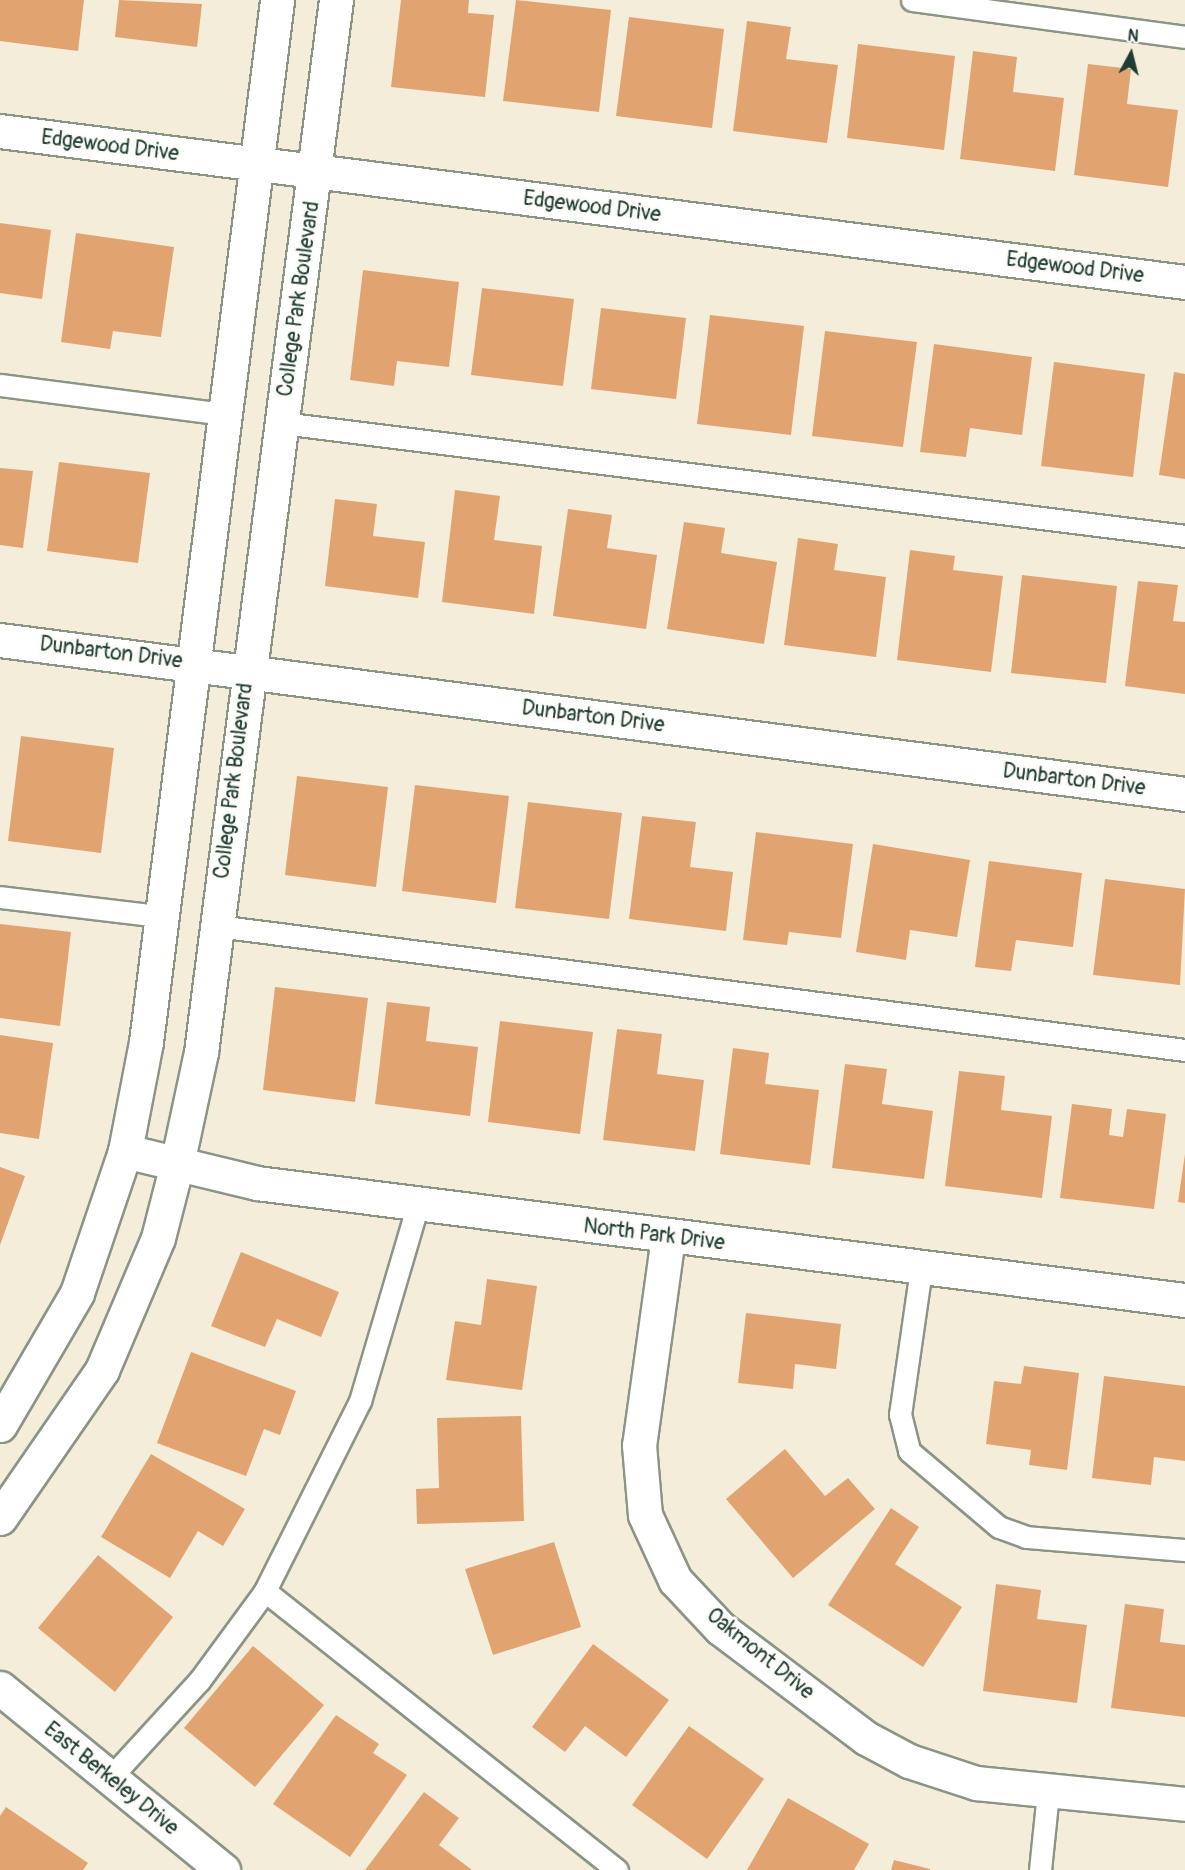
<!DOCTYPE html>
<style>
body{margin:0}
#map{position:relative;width:1185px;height:1870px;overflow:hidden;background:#f4edd9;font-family:Pangolin,sans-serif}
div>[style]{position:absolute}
.building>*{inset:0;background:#e1a471}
.roads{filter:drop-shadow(2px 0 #8a9586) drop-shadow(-2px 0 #8a9586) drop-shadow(0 2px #8a9586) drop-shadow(0 -2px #8a9586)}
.service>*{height:21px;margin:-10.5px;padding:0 10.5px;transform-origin:10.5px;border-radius:10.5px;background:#fff}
.minor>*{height:33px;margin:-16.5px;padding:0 16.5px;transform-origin:16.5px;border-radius:16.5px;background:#fff}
.tertiary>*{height:33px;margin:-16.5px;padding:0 16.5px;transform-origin:16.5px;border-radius:16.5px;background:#fff}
span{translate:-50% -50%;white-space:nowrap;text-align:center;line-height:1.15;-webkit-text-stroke:6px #fdfcf7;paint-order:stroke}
.street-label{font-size:21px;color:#1f3d34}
.north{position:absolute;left:1101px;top:24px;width:60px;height:60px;-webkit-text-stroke:4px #fdfcf7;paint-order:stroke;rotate:7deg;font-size:16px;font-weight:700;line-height:24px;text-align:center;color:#1f3d34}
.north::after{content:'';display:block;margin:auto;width:21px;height:27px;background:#1f3d34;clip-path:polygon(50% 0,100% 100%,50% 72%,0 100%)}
</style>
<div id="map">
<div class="building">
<div style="clip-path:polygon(0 0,84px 0,78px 51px,0 41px)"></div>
<div style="clip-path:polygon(119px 0,202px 4px,197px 47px,115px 37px)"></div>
<div style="clip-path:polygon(401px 0,469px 0,468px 13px,494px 15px,485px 97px,391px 87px)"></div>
<div style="clip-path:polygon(516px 0,611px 10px,599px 112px,503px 101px)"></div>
<div style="clip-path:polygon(629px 17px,724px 29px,712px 128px,616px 116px)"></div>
<div style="clip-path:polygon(747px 21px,791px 27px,786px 59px,838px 65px,827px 143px,733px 131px)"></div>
<div style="clip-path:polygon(858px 44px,955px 56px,944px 150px,847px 138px)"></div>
<div style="clip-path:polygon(973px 51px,1017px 57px,1013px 92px,1064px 98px,1055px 171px,960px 159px)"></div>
<div style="clip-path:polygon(1088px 64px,1131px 69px,1127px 104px,1178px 110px,1168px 187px,1074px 175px)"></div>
<div style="clip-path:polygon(0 223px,51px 230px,42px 299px,0 293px)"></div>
<div style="clip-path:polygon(76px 233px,174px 247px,161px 337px,113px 331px,110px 349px,61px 342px)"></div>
<div style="clip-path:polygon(363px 270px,459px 282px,449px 367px,397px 361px,394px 386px,350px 380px)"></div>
<div style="clip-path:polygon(482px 288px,574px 299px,563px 386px,471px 375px)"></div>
<div style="clip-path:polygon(601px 308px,686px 318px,676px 399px,591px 389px)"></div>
<div style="clip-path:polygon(710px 315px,804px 326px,791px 435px,697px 424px)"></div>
<div style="clip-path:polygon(825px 331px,917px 342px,903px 447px,812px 436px)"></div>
<div style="clip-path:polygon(934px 344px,1032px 357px,1022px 435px,970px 428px,966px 457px,920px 452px)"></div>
<div style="clip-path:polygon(1054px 362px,1145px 374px,1133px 477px,1041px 466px)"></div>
<div style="clip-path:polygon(1174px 372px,1185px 374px,1185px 479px,1159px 475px)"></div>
<div style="clip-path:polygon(59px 462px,150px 473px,138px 563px,47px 551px)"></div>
<div style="clip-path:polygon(0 468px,33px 471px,23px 548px,0 545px)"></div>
<div style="clip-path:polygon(455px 490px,500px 496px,494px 540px,542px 546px,534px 614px,442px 602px)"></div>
<div style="clip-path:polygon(335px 499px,377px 504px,373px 536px,425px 542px,418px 598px,325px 586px)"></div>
<div style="clip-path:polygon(568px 509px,612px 515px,607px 548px,657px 555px,646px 629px,553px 616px)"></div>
<div style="clip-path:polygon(684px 522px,725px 528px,721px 553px,777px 562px,764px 644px,667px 629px)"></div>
<div style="clip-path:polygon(798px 538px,838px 544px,834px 570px,886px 577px,876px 657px,784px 645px)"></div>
<div style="clip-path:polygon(910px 550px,955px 556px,953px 570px,1003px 576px,991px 672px,897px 660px)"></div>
<div style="clip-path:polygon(1022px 575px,1117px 586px,1106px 683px,1011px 673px)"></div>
<div style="clip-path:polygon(1138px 581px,1178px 585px,1173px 621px,1185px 622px,1185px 694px,1125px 686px)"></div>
<div style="clip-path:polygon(21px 736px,114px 748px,101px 853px,8px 841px)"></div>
<div style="clip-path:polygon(297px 776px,388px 787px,376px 887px,285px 875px)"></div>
<div style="clip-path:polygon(415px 785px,509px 796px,496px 903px,402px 891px)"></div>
<div style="clip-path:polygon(528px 802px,622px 813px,609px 919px,515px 908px)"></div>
<div style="clip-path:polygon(642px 816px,696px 822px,690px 867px,733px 872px,726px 931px,629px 919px)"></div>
<div style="clip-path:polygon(756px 832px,853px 844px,841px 938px,789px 932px,787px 945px,743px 940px)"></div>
<div style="clip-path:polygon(873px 844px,970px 860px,957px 937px,910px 930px,906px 960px,856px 952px)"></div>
<div style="clip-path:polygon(989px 861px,1082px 873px,1073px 947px,1016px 940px,1011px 971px,975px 967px)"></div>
<div style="clip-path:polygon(1105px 879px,1185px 889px,1180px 985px,1093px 975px)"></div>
<div style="clip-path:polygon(0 924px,71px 932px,60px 1026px,0 1018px)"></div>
<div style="clip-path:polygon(275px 987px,368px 998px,355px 1102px,263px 1090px)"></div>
<div style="clip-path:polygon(387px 1002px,430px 1007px,426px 1041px,478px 1047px,470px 1116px,375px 1104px)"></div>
<div style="clip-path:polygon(500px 1021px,593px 1032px,580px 1134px,488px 1122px)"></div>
<div style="clip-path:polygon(617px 1029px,662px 1034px,657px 1074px,704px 1080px,695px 1151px,603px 1140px)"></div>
<div style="clip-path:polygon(0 1035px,53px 1043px,39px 1139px,0 1133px)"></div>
<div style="clip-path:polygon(733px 1048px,769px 1053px,765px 1084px,819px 1090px,810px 1165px,720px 1154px)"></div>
<div style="clip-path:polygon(845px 1064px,887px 1069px,882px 1104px,933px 1111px,924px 1179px,832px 1168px)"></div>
<div style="clip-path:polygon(959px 1071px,1005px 1076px,1001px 1110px,1052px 1116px,1042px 1198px,945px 1186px)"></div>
<div style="clip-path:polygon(1072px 1104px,1112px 1109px,1109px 1135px,1123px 1137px,1127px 1109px,1166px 1114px,1154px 1209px,1060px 1198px)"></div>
<div style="clip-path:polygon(1185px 1154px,1185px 1203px,1178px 1202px)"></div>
<div style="clip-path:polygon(0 1167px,25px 1176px,0 1245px)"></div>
<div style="clip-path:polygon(241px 1252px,339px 1292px,321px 1337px,277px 1319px,265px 1347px,211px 1326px)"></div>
<div style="clip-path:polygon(487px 1279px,537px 1286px,522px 1390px,446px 1380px,455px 1321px,481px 1325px)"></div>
<div style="clip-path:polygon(746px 1313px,841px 1324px,836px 1369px,795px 1364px,793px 1389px,738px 1383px)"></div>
<div style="clip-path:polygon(191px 1352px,296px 1391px,280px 1435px,264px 1429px,246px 1476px,157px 1443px)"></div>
<div style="clip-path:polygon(1024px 1366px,1079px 1373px,1067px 1470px,1029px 1465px,1031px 1450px,986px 1444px,994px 1381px,1021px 1384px)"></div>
<div style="clip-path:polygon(1104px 1376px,1185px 1386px,1185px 1461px,1154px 1457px,1151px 1485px,1092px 1478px)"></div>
<div style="clip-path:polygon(521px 1416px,524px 1521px,417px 1524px,416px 1489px,439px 1488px,437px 1418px)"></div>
<div style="clip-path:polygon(785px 1449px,825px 1496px,848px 1478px,875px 1509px,793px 1578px,726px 1499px)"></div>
<div style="clip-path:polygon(151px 1454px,245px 1509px,223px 1546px,198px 1531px,170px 1578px,101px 1537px)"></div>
<div style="clip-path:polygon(891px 1508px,919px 1527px,895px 1564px,962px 1607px,923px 1667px,828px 1605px)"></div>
<div style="clip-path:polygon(554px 1542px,581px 1627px,493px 1655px,465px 1569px)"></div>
<div style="clip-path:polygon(98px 1555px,173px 1617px,115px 1692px,38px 1628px)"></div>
<div style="clip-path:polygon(996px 1584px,1041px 1590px,1037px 1619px,1087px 1625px,1077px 1703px,983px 1691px)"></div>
<div style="clip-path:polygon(1125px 1604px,1164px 1609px,1160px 1642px,1185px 1645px,1185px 1717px,1111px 1708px)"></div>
<div style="clip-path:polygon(593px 1644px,669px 1700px,626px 1757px,585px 1726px,565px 1752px,532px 1727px)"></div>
<div style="clip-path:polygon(253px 1646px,324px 1705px,255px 1787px,184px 1728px)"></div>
<div style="clip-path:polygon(336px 1715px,379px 1744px,373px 1753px,407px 1775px,350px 1857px,273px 1804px)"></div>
<div style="clip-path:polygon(689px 1726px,764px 1779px,707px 1859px,632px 1805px)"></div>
<div style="clip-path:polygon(424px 1792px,459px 1818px,439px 1845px,472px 1870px,365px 1870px)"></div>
<div style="clip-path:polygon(788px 1798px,869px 1844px,854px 1870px,747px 1870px)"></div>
<div style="clip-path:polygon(6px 1807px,88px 1863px,83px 1870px,0 1870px,0 1816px)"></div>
<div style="clip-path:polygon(894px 1860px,930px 1869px,930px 1870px,891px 1870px)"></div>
</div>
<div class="roads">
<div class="service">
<div style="left:912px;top:0;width:275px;rotate:7.7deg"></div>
<div style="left:0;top:385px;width:224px;rotate:7.4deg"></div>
<div style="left:282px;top:423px;width:910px;rotate:7.13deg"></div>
<div style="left:0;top:897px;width:161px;rotate:6.8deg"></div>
<div style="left:217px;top:926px;width:976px;rotate:7.3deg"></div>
<div style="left:418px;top:1204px;width:205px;rotate:106.4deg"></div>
<div style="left:360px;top:1401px;width:212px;rotate:116.6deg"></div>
<div style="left:265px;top:1591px;width:449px;rotate:38.4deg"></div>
<div style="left:921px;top:1269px;width:147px;rotate:98.2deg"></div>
<div style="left:900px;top:1414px;width:38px;rotate:76deg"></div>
<div style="left:909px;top:1451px;width:118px;rotate:40.2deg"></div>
<div style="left:999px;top:1527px;width:29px;rotate:20deg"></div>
<div style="left:1026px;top:1537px;width:160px;rotate:4.7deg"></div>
<div style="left:110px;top:1778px;width:132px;rotate:-47.5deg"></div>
<div style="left:199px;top:1681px;width:112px;rotate:-53.7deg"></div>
<div style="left:1040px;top:1870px;width:77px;rotate:-84.1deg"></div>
</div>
<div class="minor">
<div style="left:0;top:131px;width:1195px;rotate:7.26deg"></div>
<div style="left:0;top:640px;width:1195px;rotate:7.4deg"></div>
<div style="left:125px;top:1151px;width:136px;rotate:13.6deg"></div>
<div style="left:257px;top:1183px;width:935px;rotate:7.19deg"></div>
<div style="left:668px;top:1237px;width:210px;rotate:97.9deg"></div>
<div style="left:639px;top:1445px;width:70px;rotate:85.1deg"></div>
<div style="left:645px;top:1515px;width:72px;rotate:65.2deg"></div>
<div style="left:675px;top:1580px;width:66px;rotate:46.8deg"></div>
<div style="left:720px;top:1628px;width:183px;rotate:37deg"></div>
<div style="left:866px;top:1738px;width:49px;rotate:28.1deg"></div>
<div style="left:909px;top:1761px;width:71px;rotate:18.2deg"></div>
<div style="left:976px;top:1783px;width:210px;rotate:5.7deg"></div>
<div style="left:0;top:1688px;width:288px;rotate:39.2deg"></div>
</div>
<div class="tertiary">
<div style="left:0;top:1425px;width:153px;rotate:-59.7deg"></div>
<div style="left:77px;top:1293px;width:150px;rotate:-71.3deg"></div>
<div style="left:125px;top:1151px;width:111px;rotate:-79.1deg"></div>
<div style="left:146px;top:1042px;width:1050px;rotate:-82.83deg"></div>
<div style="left:0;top:1518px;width:180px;rotate:-55.4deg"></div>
<div style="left:102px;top:1370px;width:143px;rotate:-67deg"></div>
<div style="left:158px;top:1238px;width:76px;rotate:-75.6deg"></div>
<div style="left:177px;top:1164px;width:115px;rotate:-77.9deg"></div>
<div style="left:201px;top:1052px;width:1061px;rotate:-82.69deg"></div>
</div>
</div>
<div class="street-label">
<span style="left:110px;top:146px;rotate:7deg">Edgewood Drive</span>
<span style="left:592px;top:207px;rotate:7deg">Edgewood Drive</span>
<span style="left:1075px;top:268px;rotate:7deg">Edgewood Drive</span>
<span style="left:299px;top:299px;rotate:-82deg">College Park Boulevard</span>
<span style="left:111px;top:653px;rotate:7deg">Dunbarton Drive</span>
<span style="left:593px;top:717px;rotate:7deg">Dunbarton Drive</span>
<span style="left:1074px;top:780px;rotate:7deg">Dunbarton Drive</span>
<span style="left:234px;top:781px;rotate:-83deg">College Park Boulevard</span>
<span style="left:654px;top:1235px;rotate:7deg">North Park Drive</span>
<span style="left:760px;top:1654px;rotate:39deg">Oakmont Drive</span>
<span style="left:111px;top:1779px;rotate:39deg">East Berkeley Drive</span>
</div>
<div class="north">N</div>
</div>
